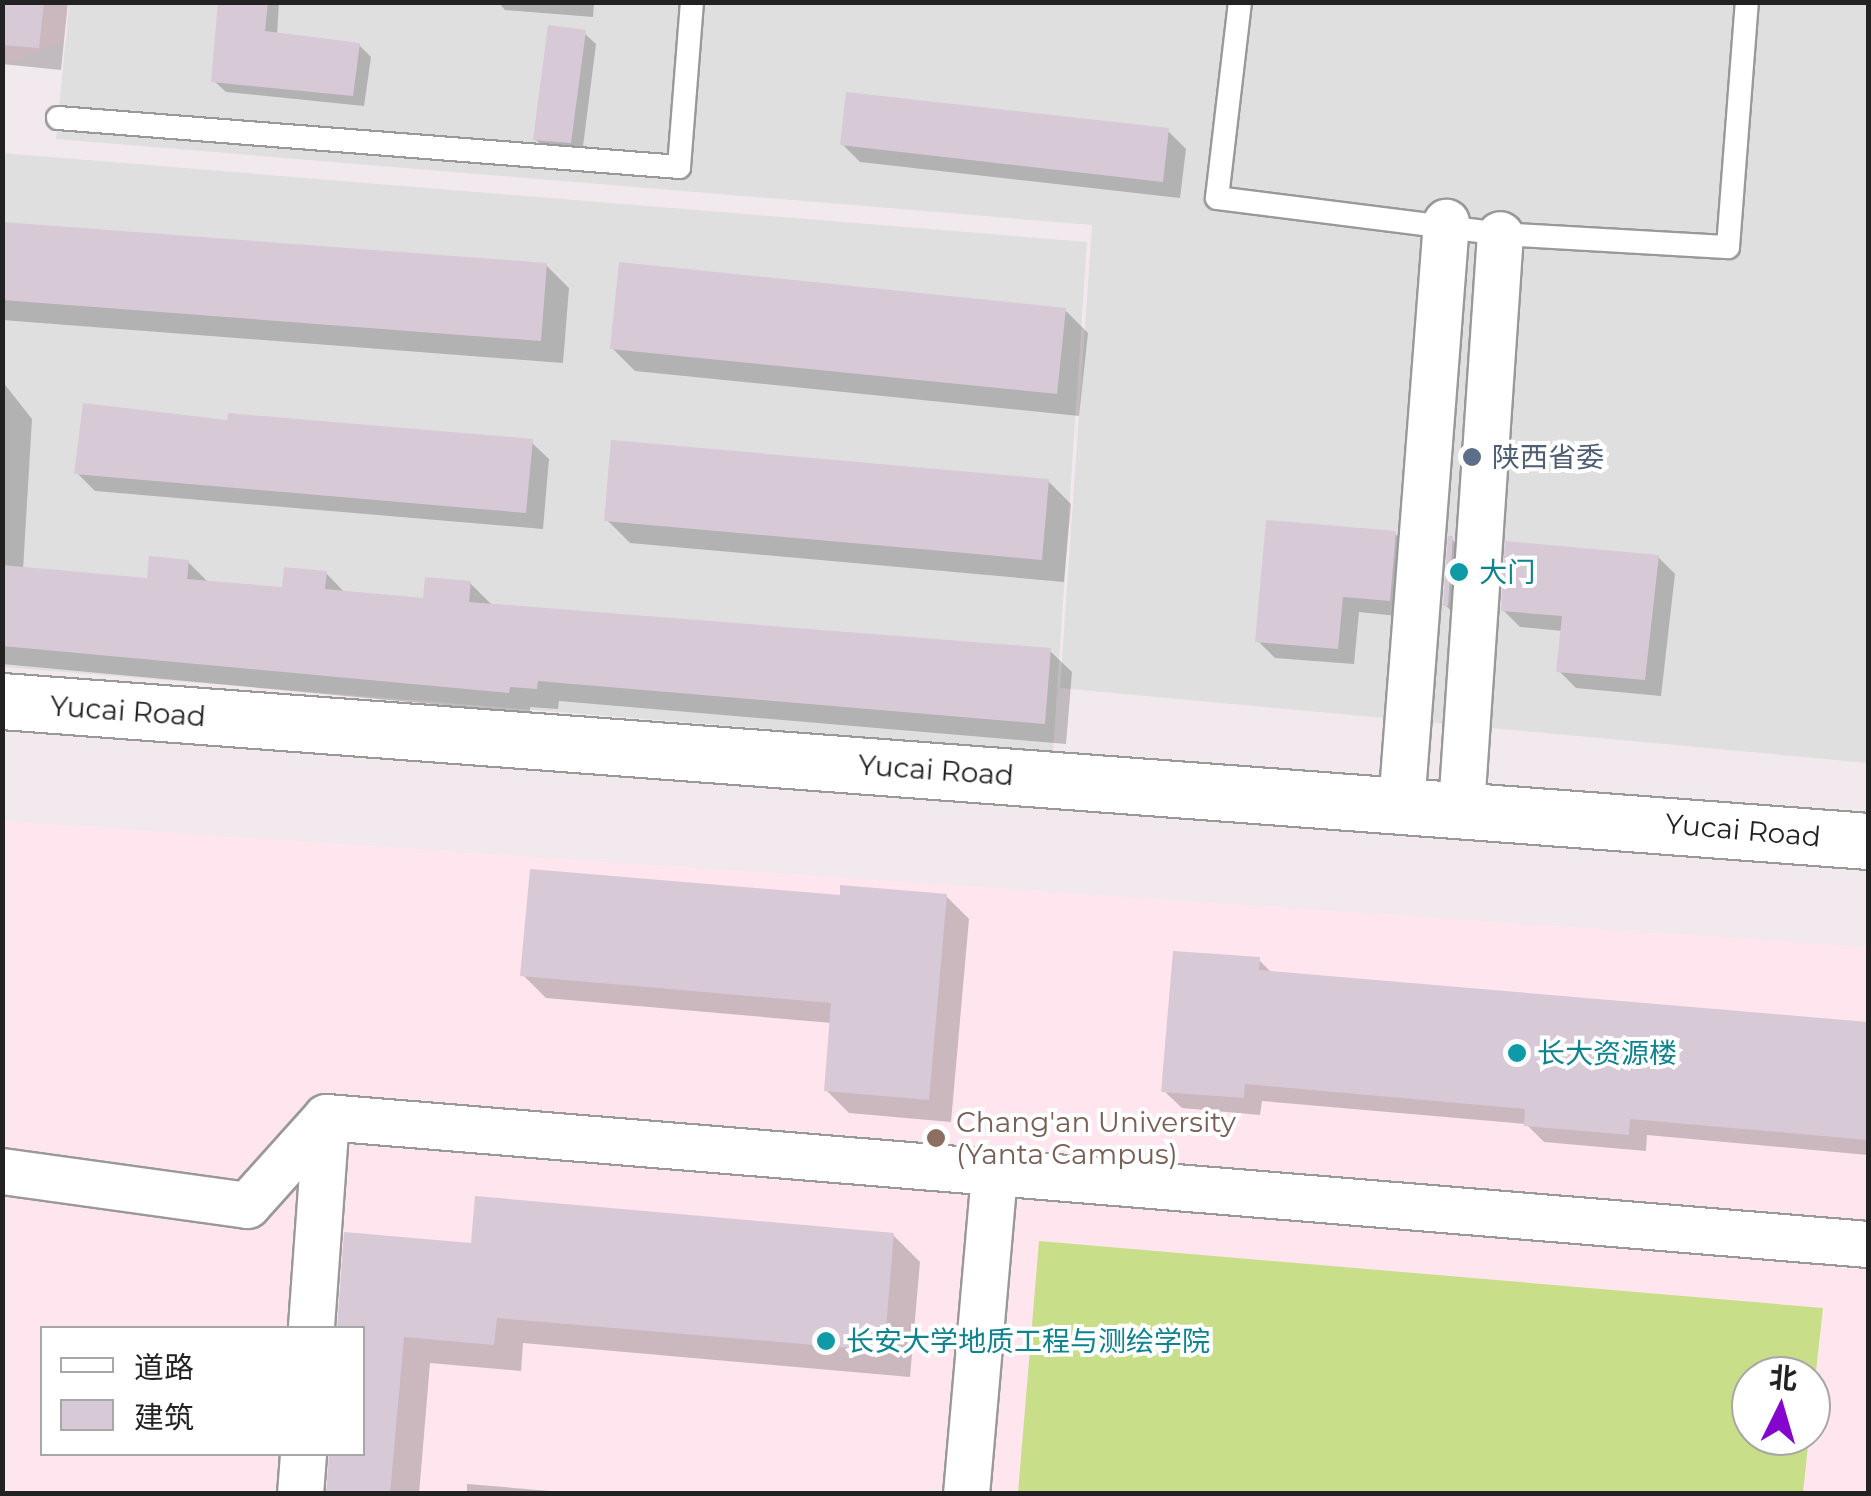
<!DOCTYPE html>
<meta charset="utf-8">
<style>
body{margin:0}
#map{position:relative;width:1871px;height:1496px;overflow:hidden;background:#f2e9ef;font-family:Montserrat,"Noto Sans SC",sans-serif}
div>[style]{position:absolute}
.residential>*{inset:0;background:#dfdfe0}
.education>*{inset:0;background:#fee5ee}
.pitch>*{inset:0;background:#c9de89}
.shadow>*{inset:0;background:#0003}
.building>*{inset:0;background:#d8c9d7}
.roads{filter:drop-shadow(2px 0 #999) drop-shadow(-2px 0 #999) drop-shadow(0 2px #999) drop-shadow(0 -2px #999)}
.service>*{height:22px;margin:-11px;padding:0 11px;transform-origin:11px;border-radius:11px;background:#fff}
.minor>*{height:45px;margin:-22.5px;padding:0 22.5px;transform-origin:22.5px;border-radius:22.5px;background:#fff}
.tertiary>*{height:55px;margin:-27.5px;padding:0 27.5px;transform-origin:27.5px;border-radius:27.5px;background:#fff}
.dots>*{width:28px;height:28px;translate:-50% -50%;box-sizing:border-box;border:5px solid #fff;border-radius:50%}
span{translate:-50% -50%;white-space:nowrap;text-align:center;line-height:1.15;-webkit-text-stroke:8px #fff;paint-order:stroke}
.service-label{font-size:28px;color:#4e5e75}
.left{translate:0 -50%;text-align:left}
.culture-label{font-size:28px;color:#0d838f}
.street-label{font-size:28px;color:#222}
.education-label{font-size:28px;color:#785e54}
.frame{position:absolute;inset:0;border:5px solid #222;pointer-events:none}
.legend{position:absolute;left:40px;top:1326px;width:325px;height:130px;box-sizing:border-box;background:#fff;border:2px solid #a7a7a7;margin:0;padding:12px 18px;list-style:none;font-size:30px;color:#222}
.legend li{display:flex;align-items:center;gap:20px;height:50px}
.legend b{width:50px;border:2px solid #a7a7a7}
.north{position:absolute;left:1731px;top:1356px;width:100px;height:100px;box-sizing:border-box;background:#fff;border:2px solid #a7a7a7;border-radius:50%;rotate:5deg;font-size:28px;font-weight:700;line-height:40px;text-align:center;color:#222}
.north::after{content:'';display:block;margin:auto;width:35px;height:45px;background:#8505cf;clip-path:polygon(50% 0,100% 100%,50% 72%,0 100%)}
</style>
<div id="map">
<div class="residential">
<div style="clip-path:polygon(69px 3px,1868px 3px,1868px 763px,1060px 688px,1092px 225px,56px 139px)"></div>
<div style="clip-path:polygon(2px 153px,1087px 242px,1053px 752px,3px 667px)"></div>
</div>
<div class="education">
<div style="clip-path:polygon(3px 3px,68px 3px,66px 40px,3px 65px)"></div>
<div style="clip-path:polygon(evenodd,2px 821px,1868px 947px,1868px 1493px,3px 1493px,2px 821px,42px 1328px,362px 1328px,362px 1454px,42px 1454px,42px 1328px,2px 821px,1751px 1376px,1811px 1376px,1811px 1436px,1751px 1436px,1751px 1376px)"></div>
</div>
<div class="pitch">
<div style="clip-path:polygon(1039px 1241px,1823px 1308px,1811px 1416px,1811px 1376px,1751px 1376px,1751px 1436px,1809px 1436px,1803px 1493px,1018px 1493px)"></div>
</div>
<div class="shadow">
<div style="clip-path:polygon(2px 2px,68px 2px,61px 70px,2px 64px)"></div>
<div style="clip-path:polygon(221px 2px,279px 2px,277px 35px,359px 45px,371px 57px,364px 106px,226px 92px,214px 81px)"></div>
<div style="clip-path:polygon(498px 2px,594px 2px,593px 17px,505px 10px)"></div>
<div style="clip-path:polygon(584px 33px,596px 44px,582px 154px,548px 151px,536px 140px)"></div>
<div style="clip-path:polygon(1168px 131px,1186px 149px,1180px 198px,860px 162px,842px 144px)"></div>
<div style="clip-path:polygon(2px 224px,546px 265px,569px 288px,563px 363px,2px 320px)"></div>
<div style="clip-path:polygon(1065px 310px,1088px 333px,1079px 416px,635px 371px,612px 348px)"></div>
<div style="clip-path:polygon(2px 381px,32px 419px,23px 570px,150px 581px,188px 562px,209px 583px,285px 590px,326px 573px,346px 594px,425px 601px,470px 583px,491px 604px,1050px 651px,1072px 672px,1066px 744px,559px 701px,558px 709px,530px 707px,530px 713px,2px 664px)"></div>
<div style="clip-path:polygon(230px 423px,531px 442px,549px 459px,543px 529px,95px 491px,77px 473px)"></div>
<div style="clip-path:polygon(1048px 481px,1071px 504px,1064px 582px,630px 543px,607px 520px)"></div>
<div style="clip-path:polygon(1395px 534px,1412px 551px,1407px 617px,1359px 612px,1354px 664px,1275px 658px,1258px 641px)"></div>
<div style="clip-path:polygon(1452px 539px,1470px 557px,1463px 622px,1445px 605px)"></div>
<div style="clip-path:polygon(1658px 557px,1675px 574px,1661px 696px,1576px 688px,1559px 671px,1563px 631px,1520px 627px,1503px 610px)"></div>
<div style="clip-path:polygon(946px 896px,969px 919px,951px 1122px,849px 1113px,826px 1090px,832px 1023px,546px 998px,523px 975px,843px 898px)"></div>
<div style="clip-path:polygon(1259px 960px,1273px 974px,1868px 1025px,1868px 1155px,1647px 1135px,1646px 1151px,1544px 1142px,1526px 1124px,1262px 1101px,1260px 1115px,1182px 1108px,1164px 1091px)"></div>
<div style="clip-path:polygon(346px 1235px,473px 1246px,893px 1235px,920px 1262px,910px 1377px,523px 1343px,521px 1371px,430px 1363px,419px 1494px,329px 1494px,332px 1454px,362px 1454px,362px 1328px,340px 1328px)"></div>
<div style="clip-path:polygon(467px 1484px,562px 1492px,563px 1494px,467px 1494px)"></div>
</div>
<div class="building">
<div style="clip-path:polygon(2px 2px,44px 2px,39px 48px,2px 45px)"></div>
<div style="clip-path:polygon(218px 2px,268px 2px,265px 31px,360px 43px,353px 96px,211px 82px)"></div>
<div style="clip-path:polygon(548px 25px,586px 30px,571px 143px,533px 140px)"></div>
<div style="clip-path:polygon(846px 92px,1169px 128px,1163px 182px,840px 145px)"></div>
<div style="clip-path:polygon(2px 222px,547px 263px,541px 341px,2px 300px)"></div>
<div style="clip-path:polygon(619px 262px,1066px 308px,1057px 394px,610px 349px)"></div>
<div style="clip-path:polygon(83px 403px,227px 420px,228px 413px,533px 439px,526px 513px,74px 474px)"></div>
<div style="clip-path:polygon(611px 440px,1049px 479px,1042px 560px,604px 521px)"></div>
<div style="clip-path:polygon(1266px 520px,1396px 531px,1390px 601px,1343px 597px,1338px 649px,1255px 642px)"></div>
<div style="clip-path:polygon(1448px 536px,1453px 536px,1448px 606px,1443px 606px)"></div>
<div style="clip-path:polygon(1505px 541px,1659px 555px,1645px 680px,1556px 672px,1562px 616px,1501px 611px)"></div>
<div style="clip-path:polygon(149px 556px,189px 560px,187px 579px,282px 587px,284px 567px,327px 571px,325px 589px,423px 598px,425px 577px,471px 581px,469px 602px,1051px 648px,1045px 724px,538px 681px,537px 689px,510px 687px,509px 693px,2px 646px,2px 565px,147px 578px)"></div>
<div style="clip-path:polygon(530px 869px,840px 895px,840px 885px,947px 894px,929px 1100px,824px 1091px,831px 1003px,520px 976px)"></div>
<div style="clip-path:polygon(1173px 951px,1260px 957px,1259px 970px,1868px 1022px,1868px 1140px,1630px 1119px,1629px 1135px,1524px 1126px,1525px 1109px,1245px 1084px,1244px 1098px,1161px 1092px)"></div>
<div style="clip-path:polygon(475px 1196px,894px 1233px,884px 1351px,497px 1318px,494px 1345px,404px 1337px,390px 1494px,326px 1494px,329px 1454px,362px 1454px,362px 1328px,337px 1328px,344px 1232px,471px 1243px)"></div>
</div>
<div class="roads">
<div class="service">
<div style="left:1240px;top:2px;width:197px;rotate:96.7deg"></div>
<div style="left:1217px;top:198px;width:285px;rotate:7.2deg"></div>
<div style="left:1500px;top:234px;width:228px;rotate:3.3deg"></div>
<div style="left:1728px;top:247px;width:246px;rotate:-85.6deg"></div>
<div style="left:58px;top:118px;width:623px;rotate:4.51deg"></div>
<div style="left:679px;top:167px;width:166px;rotate:-85.5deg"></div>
</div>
<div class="minor">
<div style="left:1401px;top:805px;width:585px;rotate:-85.59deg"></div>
<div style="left:1461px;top:807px;width:574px;rotate:-86.11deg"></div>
<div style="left:326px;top:1117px;width:1547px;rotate:4.71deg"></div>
<div style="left:2px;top:1171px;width:247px;rotate:7.9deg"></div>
<div style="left:247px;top:1205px;width:118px;rotate:-48.1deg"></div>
<div style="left:326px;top:1117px;width:212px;rotate:94.1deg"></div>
<div style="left:300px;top:1494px;width:40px;rotate:-85.7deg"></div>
<div style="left:966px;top:1494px;width:320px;rotate:-85deg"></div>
</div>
<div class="tertiary">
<div style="left:2px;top:701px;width:1871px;rotate:4.29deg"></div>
</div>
</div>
<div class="dots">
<div style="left:1472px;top:457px;background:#5c6f8a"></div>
<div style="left:1459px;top:572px;background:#0f9aa8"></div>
<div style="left:1517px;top:1053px;background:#0f9aa8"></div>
<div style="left:936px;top:1138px;background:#8d6e63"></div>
<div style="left:826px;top:1341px;background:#0f9aa8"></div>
</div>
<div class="service-label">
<span class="left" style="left:1492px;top:457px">陕西省委</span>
</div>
<div class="culture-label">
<span class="left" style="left:1479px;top:572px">大门</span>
<span class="left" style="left:1537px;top:1053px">长大资源楼</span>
<span class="left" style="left:846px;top:1341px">长安大学地质工程与测绘学院</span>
</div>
<div class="street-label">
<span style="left:128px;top:711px;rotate:4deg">Yucai Road</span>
<span style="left:936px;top:770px;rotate:4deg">Yucai Road</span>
<span style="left:1743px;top:830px;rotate:5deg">Yucai Road</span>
</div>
<div class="education-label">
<span class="left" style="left:956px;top:1138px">Chang'an University<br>(Yanta Campus)</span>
</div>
<div class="frame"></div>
<ul class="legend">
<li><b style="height:12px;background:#fff"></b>道路</li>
<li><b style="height:28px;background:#d8c9d7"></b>建筑</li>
</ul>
<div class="north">北</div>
</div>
